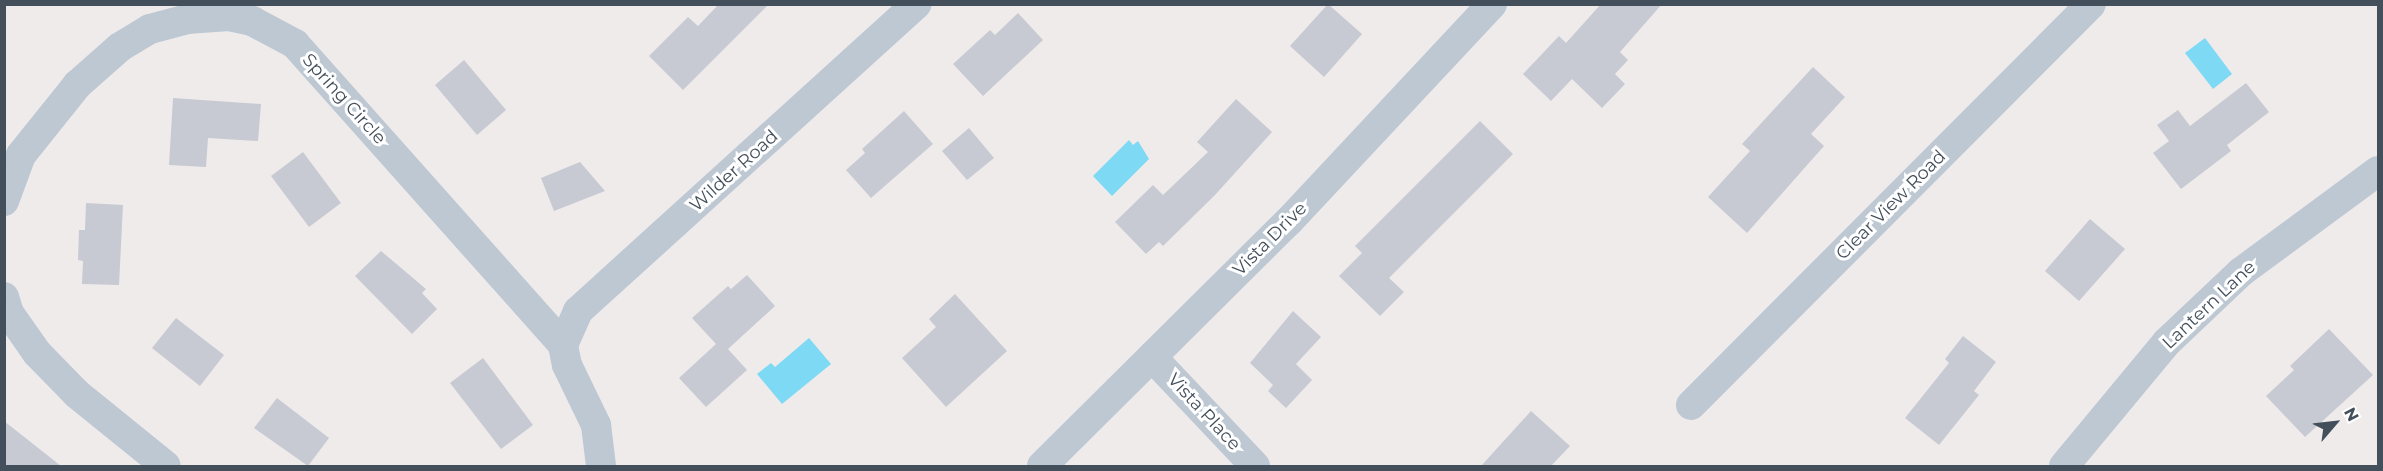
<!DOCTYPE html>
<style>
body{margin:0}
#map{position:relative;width:2383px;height:471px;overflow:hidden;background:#efebeb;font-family:Montserrat,sans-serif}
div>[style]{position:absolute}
.water>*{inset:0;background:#7dd9f4}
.building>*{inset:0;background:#c7cad2}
.minor>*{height:30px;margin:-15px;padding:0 15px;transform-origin:15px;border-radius:15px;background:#bdc8d3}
span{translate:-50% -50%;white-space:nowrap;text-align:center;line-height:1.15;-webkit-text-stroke:6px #fff;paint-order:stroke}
.street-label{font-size:18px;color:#434f5b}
.frame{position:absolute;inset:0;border:6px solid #434f5b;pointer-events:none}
.north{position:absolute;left:2305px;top:393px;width:60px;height:60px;-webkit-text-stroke:4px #fff;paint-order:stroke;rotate:62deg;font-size:16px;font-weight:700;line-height:24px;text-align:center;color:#434f5b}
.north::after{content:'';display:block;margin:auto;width:21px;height:27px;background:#434f5b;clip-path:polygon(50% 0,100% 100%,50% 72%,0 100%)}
</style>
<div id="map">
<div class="water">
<div style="clip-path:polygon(2205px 38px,2232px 74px,2213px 89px,2185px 53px)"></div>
<div style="clip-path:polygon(1129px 140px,1133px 145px,1138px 141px,1149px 159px,1112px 196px,1093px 176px)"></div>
<div style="clip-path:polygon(809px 338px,831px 364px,782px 404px,757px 374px,771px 363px,775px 367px)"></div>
</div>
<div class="building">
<div style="clip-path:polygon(719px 4px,769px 4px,683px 90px,649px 56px,688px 17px,698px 26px)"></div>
<div style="clip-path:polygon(1328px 4px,1362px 34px,1324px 77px,1290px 46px)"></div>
<div style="clip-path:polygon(1601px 4px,1662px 4px,1620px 52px,1628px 60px,1615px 74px,1625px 84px,1602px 108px,1572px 79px,1551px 101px,1523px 74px,1559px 36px,1566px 43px)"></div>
<div style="clip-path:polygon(1018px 13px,1043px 40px,983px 96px,953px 64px,990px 30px,995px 35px)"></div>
<div style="clip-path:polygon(464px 60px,506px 110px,477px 135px,435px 85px)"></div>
<div style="clip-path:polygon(1813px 67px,1845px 97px,1811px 134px,1824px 146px,1747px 233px,1708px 197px,1750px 151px,1742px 144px)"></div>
<div style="clip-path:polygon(2246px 83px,2269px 112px,2227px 145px,2231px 151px,2181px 189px,2153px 153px,2169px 141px,2157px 125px,2178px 110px,2190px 126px)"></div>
<div style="clip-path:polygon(173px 98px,261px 104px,258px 141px,208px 138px,206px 167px,169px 165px)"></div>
<div style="clip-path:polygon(1236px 99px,1272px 132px,1215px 195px,1163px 246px,1159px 242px,1146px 254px,1115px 222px,1153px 185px,1163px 195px,1208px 152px,1197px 142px)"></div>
<div style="clip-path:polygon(904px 111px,933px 144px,871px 198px,846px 170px,865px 153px,862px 149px)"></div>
<div style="clip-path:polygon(1480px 121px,1513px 154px,1389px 278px,1404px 292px,1380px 316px,1339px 276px,1362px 253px,1355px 246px)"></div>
<div style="clip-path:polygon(969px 128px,994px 158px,967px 180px,942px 151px)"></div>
<div style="clip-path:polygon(303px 152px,341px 203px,309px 227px,271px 176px)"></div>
<div style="clip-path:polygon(580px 162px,605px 191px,554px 211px,541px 178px)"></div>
<div style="clip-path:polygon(86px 203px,123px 205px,119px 285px,82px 284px,83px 261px,78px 260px,79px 230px,85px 230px)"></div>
<div style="clip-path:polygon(2090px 219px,2125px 249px,2079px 301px,2045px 271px)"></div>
<div style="clip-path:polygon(381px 251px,426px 289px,422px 293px,437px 309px,412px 334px,355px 276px)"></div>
<div style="clip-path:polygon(747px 275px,775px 306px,728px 349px,747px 370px,706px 407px,679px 378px,716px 344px,692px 318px,728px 286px,731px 289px)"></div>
<div style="clip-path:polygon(955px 294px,1007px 351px,946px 407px,902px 358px,936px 327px,929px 319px)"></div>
<div style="clip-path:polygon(1293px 311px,1321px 337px,1296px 364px,1312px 380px,1286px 408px,1268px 391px,1273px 385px,1250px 363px)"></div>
<div style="clip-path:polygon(176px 318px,224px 355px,200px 386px,152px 348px)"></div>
<div style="clip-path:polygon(2329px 329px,2373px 375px,2305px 437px,2266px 396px,2294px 370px,2290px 366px)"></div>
<div style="clip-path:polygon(1963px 336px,1996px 362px,1974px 391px,1979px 395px,1939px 445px,1905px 418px,1949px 363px,1945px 359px)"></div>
<div style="clip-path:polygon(483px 358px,533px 425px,501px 449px,450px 383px)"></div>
<div style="clip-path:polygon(277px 398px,329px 438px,308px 466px,254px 428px)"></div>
<div style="clip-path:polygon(1531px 411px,1570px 446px,1551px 466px,1481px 466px)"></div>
<div style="clip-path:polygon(4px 421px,61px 466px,4px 466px)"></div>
</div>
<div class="minor">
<div style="left:4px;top:201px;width:49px;rotate:-69.7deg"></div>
<div style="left:21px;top:155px;width:90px;rotate:-51.3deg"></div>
<div style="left:77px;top:85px;width:57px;rotate:-41.5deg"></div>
<div style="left:120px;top:47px;width:35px;rotate:-31deg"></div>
<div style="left:150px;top:29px;width:38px;rotate:-15deg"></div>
<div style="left:187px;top:19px;width:42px;rotate:-4.1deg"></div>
<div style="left:229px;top:16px;width:24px;rotate:12deg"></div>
<div style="left:252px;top:21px;width:49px;rotate:28.1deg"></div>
<div style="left:295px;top:44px;width:403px;rotate:48.3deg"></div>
<div style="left:563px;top:345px;width:20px;rotate:79deg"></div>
<div style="left:567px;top:365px;width:67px;rotate:64.2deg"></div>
<div style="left:596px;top:425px;width:41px;rotate:83deg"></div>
<div style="left:4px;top:297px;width:17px;rotate:73deg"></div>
<div style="left:9px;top:313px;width:49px;rotate:55deg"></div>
<div style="left:37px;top:353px;width:57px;rotate:45.7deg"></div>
<div style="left:77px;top:394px;width:114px;rotate:39deg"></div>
<div style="left:563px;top:345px;width:37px;rotate:-66deg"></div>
<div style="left:578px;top:311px;width:457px;rotate:-42.2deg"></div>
<div style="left:1152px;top:357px;width:150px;rotate:46.6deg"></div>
<div style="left:1691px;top:405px;width:566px;rotate:-45.07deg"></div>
<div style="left:1042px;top:466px;width:348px;rotate:-44.8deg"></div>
<div style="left:1289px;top:221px;width:297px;rotate:-46.9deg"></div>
<div style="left:2064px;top:466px;width:161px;rotate:-50.3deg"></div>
<div style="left:2167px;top:342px;width:102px;rotate:-43.4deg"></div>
<div style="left:2241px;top:272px;width:170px;rotate:-36.4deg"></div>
</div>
<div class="street-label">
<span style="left:344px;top:99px;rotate:48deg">Spring Circle</span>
<span style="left:734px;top:171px;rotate:-42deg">Wilder Road</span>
<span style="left:1891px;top:205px;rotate:-45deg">Clear View Road</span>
<span style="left:1270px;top:239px;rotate:-45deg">Vista Drive</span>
<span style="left:2209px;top:305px;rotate:-43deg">Lantern Lane</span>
<span style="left:1204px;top:412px;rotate:47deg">Vista Place</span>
</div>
<div class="frame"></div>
<div class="north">N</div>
</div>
